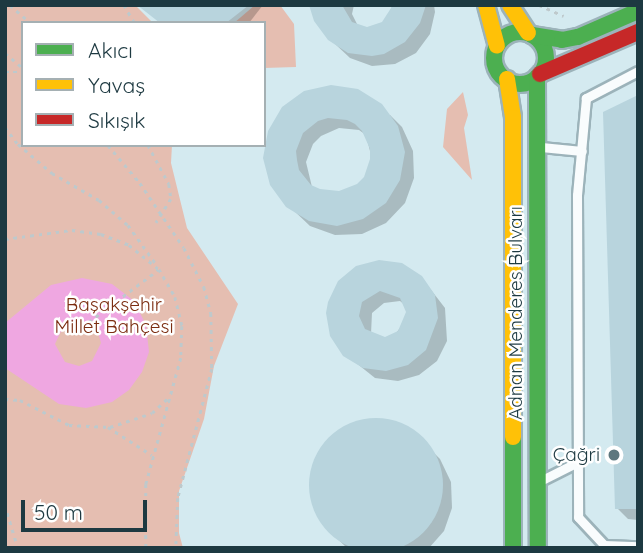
<!DOCTYPE html>
<meta charset="utf-8">
<style>
body{margin:0}
#map{position:relative;width:643px;height:553px;overflow:hidden;background:#d4eaf0;font-family:Quicksand,sans-serif}
div>[style]{position:absolute}
.green>*{inset:0;background:#e5beb1}
.water>*{inset:0;background:#efa7e1}
.shadow>*{inset:0;background:#0003}
.building>*{inset:0;background:#b8d4dd}
.round{border-radius:50%}
.path>*{height:2.5px;margin-top:-1.25px;transform-origin:0;background:repeating-linear-gradient(90deg,#bec9cc 0 3.5px,transparent 0 8.5px)}
.roads{filter:drop-shadow(2px 0 #9cb3ba) drop-shadow(-2px 0 #9cb3ba) drop-shadow(0 2px #9cb3ba) drop-shadow(0 -2px #9cb3ba)}
.lane>*{height:9px;margin:-4.5px;padding:0 4.5px;transform-origin:4.5px;border-radius:4.5px;background:#f9fcfd}
.fast>*{height:16px;margin:-8px;padding:0 8px;transform-origin:8px;border-radius:8px;background:#4caf50}
.fast>.ring{margin:-8px;padding:0;box-sizing:content-box;background:none;border:16px solid #4caf50;border-radius:50%}
.slow>*{height:16px;margin:-8px;padding:0 8px;transform-origin:8px;border-radius:8px;background:#ffc107}
.jam>*{height:16px;margin:-8px;padding:0 8px;transform-origin:8px;border-radius:8px;background:#c62828}
.dots>*{width:19px;height:19px;translate:-50% -50%;box-sizing:border-box;border:4px solid #fff;border-radius:50%}
span{translate:-50% -50%;white-space:nowrap;text-align:center;line-height:1.15;-webkit-text-stroke:5px #fff;paint-order:stroke}
.park-label{font-size:19px;color:#7c2d11}
.street-label{font-size:19px;color:#1d3941}
.poi-label{font-size:19px;color:#1d3941}
.right{translate:-100% -50%;text-align:right}
.frame{position:absolute;inset:0;border:7px solid #1d3941;pointer-events:none}
.legend{position:absolute;left:21px;top:21px;width:245px;height:126px;box-sizing:border-box;background:#fff;border:2px solid #a5b0b3;margin:0;padding:9px 12px;list-style:none;font-size:21px;color:#1d3941}
.legend li{display:flex;align-items:center;gap:14px;height:35px}
.legend b{width:35px;border:2px solid #a5b0b3}
.scale{position:absolute;left:21px;top:500px;width:126px;height:32px;box-sizing:border-box;border:4px solid #1d3941;border-top:0;padding-left:9px;font-size:21px;line-height:24px;white-space:nowrap;color:#1d3941;-webkit-text-stroke:5px #fff;paint-order:stroke}
</style>
<div id="map">
<div class="green">
<div style="clip-path:polygon(5px 5px,135px 5px,153px 23px,23px 23px,23px 145px,172px 145px,171px 163px,187px 228px,238px 304px,214px 366px,204px 419px,179px 491px,179px 533px,183px 548px,5px 548px)"></div>
<div style="clip-path:polygon(255px 5px,280px 5px,294px 24px,296px 67px,264px 68px,264px 23px,234px 23px)"></div>
<div style="clip-path:polygon(463px 92px,468px 115px,464px 128px,472px 180px,443px 147px,447px 109px)"></div>
</div>
<div class="water">
<div style="clip-path:polygon(evenodd,82px 278px,112px 284px,134px 301px,146px 325px,149px 352px,142px 372px,129px 390px,112px 402px,86px 408px,59px 404px,5px 368px,5px 323px,51px 285px,82px 278px,78px 320px,97px 329px,101px 343px,92px 361px,79px 366px,65px 362px,55px 344px,64px 325px,78px 320px)"></div>
</div>
<div class="shadow">
<div style="clip-path:polygon(143px 5px,263px 5px,249px 23px,160px 23px)"></div>
<div style="clip-path:polygon(312px 5px,354px 5px,352px 14px,358px 26px,367px 29px,383px 24px,393px 5px,434px 5px,435px 12px,430px 34px,416px 53px,395px 64px,372px 66px,350px 58px,333px 42px)"></div>
<div style="clip-path:polygon(638px 97px,638px 520px,628px 519px,617px 508px)"></div>
<div style="clip-path:polygon(evenodd,390px 115px,402px 127px,413px 151px,414px 178px,405px 203px,386px 223px,362px 234px,335px 235px,310px 226px,290px 207px,275px 119px,390px 115px,339px 128px,359px 130px,366px 135px,372px 159px,365px 178px,358px 185px,339px 193px,329px 193px,312px 187px,306px 162px,313px 144px,321px 136px,339px 128px)"></div>
<div style="clip-path:polygon(evenodd,421px 277px,445px 308px,447px 341px,437px 361px,419px 375px,398px 381px,375px 378px,345px 354px,330px 302px,421px 277px,400px 301px,406px 306px,407px 319px,393px 337px,377px 338px,371px 334px,372px 313px,384px 303px,400px 301px)"></div>
<div style="clip-path:polygon(385px 422px,409px 430px,428px 447px,440px 459px,451px 482px,452px 508px,444px 531px,429px 548px,347px 548px,323px 525px,312px 502px,311px 477px,319px 453px,337px 434px,360px 423px)"></div>
</div>
<div class="building">
<div style="clip-path:polygon(137px 5px,249px 5px,226px 23px,160px 23px)"></div>
<div style="clip-path:polygon(309px 5px,342px 5px,352px 22px,367px 27px,382px 22px,393px 5px,426px 5px,420px 23px,405px 42px,384px 54px,372px 56px,348px 53px,328px 40px,314px 21px)"></div>
<div style="clip-path:polygon(evenodd,331px 85px,358px 89px,382px 104px,398px 126px,405px 152px,400px 180px,386px 203px,363px 219px,337px 226px,309px 221px,286px 207px,270px 185px,263px 158px,268px 131px,282px 107px,304px 91px,331px 85px,328px 118px,347px 120px,355px 124px,362px 131px,370px 149px,370px 159px,364px 177px,357px 184px,339px 191px,320px 189px,311px 185px,299px 170px,297px 160px,296px 151px,303px 133px,318px 121px,328px 118px)"></div>
<div style="clip-path:polygon(638px 95px,638px 509px,615px 509px,603px 112px)"></div>
<div style="clip-path:polygon(evenodd,379px 260px,402px 263px,422px 276px,435px 295px,438px 318px,426px 350px,408px 365px,386px 371px,363px 368px,343px 356px,330px 336px,326px 313px,328px 302px,338px 281px,356px 266px,379px 260px,380px 291px,400px 298px,406px 312px,398px 331px,385px 337px,365px 329px,359px 316px,362px 302px,380px 291px)"></div>
<div class="round" style="left:309px;top:418px;width:134px;height:134px"></div>
</div>
<div class="path">
<div style="left:10px;top:5px;width:28px;rotate:41deg"></div>
<div style="left:124px;top:5px;width:21px;rotate:59deg"></div>
<div style="left:539px;top:5px;width:27px;rotate:24deg"></div>
<div style="left:5px;top:53px;width:23px;rotate:40deg"></div>
<div style="left:5px;top:72px;width:18px"></div>
<div style="left:5px;top:127px;width:21px;rotate:53deg"></div>
<div style="left:18px;top:144px;width:45px;rotate:40.5deg"></div>
<div style="left:52px;top:173px;width:54px;rotate:29.9deg"></div>
<div style="left:99px;top:200px;width:38px;rotate:41deg"></div>
<div style="left:128px;top:225px;width:48px;rotate:54.3deg"></div>
<div style="left:108px;top:145px;width:50px;rotate:49.9deg"></div>
<div style="left:140px;top:183px;width:78px;rotate:55.9deg"></div>
<div style="left:184px;top:248px;width:44px;rotate:62.9deg"></div>
<div style="left:204px;top:287px;width:27px;rotate:75deg"></div>
<div style="left:211px;top:313px;width:56px;rotate:89deg"></div>
<div style="left:212px;top:369px;width:133px;rotate:104.8deg"></div>
<div style="left:178px;top:498px;width:50px;rotate:92.3deg"></div>
<div style="left:148px;top:145px;width:44px;rotate:61.7deg"></div>
<div style="left:169px;top:184px;width:15px;rotate:82deg"></div>
<div style="left:171px;top:199px;width:28px;rotate:122deg"></div>
<div style="left:5px;top:239px;width:68px;rotate:-7.7deg"></div>
<div style="left:72px;top:230px;width:29px;rotate:8deg"></div>
<div style="left:101px;top:234px;width:30px;rotate:21deg"></div>
<div style="left:129px;top:245px;width:38px;rotate:39deg"></div>
<div style="left:159px;top:269px;width:32px;rotate:60deg"></div>
<div style="left:175px;top:297px;width:30px;rotate:76deg"></div>
<div style="left:182px;top:326px;width:32px;rotate:92deg"></div>
<div style="left:181px;top:358px;width:131px;rotate:105.5deg"></div>
<div style="left:146px;top:484px;width:64px;rotate:90deg"></div>
<div style="left:82px;top:327px;width:95px;rotate:-36.9deg"></div>
<div style="left:5px;top:399px;width:15px;rotate:4deg"></div>
<div style="left:20px;top:400px;width:55px;rotate:27deg"></div>
<div style="left:69px;top:425px;width:41px;rotate:2.8deg"></div>
<div style="left:110px;top:427px;width:44px;rotate:-18.4deg"></div>
<div style="left:152px;top:413px;width:22px;rotate:-43deg"></div>
<div style="left:108px;top:427px;width:52px;rotate:32.5deg"></div>
<div style="left:5px;top:505px;width:45px;rotate:73.2deg"></div>
</div>
<div class="roads">
<div class="lane">
<div style="left:638px;top:71px;width:59px;rotate:152.6deg"></div>
<div style="left:586px;top:98px;width:97px;rotate:95.3deg"></div>
<div style="left:577px;top:195px;width:322px;rotate:89.8deg"></div>
<div style="left:578px;top:517px;width:38px;rotate:47deg"></div>
<div style="left:604px;top:545px;width:34px;rotate:2deg"></div>
<div style="left:541px;top:147px;width:41px;rotate:5.6deg"></div>
<div style="left:542px;top:480px;width:40px;rotate:-26.6deg"></div>
</div>
<div class="fast">
<div class="ring" style="left:494px;top:32px;width:36px;height:36px"></div>
<div style="left:532px;top:35px;width:30px;rotate:9deg"></div>
<div style="left:562px;top:40px;width:16px;rotate:-11deg"></div>
<div style="left:578px;top:37px;width:65px;rotate:-23.4deg"></div>
<div style="left:537px;top:77px;width:471px;rotate:89.9deg"></div>
<div style="left:513px;top:437px;width:111px;rotate:90deg"></div>
</div>
<div class="slow">
<div style="left:486px;top:5px;width:42px;rotate:75deg"></div>
<div style="left:510px;top:5px;width:33px;rotate:57deg"></div>
<div style="left:507px;top:79px;width:39px;rotate:81deg"></div>
<div style="left:513px;top:118px;width:319px;rotate:90deg"></div>
</div>
<div class="jam">
<div style="left:540px;top:74px;width:107px;rotate:-23.2deg"></div>
</div>
</div>
<div class="dots">
<div style="left:614px;top:455px;background:#5d777e"></div>
</div>
<div class="park-label">
<span style="left:114px;top:316px">Başakşehir<br>Millet Bahçesi</span>
</div>
<div class="street-label">
<span style="left:516px;top:313px;rotate:-90deg">Adnan Menderes Bulvarı</span>
</div>
<div class="poi-label">
<span class="right" style="left:600px;top:455px">Çağri</span>
</div>
<div class="frame"></div>
<ul class="legend">
<li><b style="height:9px;background:#4caf50"></b>Akıcı</li>
<li><b style="height:9px;background:#ffc107"></b>Yavaş</li>
<li><b style="height:9px;background:#c62828"></b>Sıkışık</li>
</ul>
<div class="scale">50 m</div>
</div>
